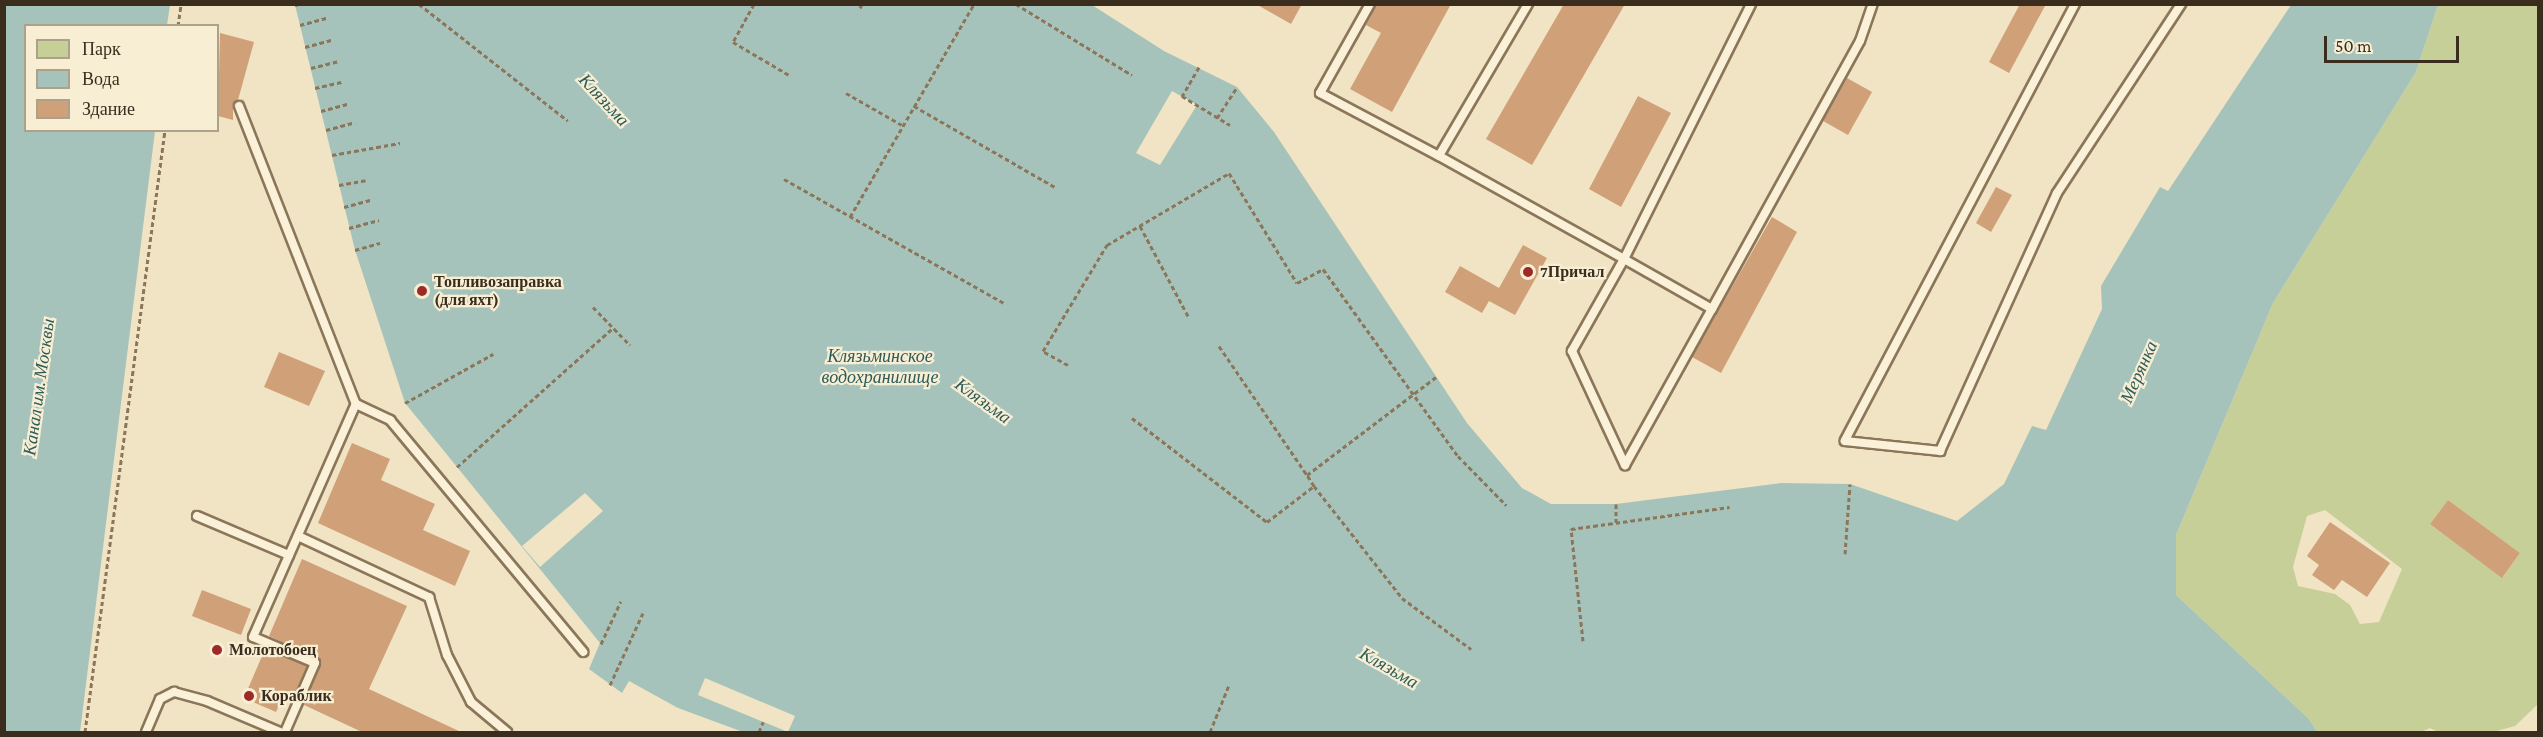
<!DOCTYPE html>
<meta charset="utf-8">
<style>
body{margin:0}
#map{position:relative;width:2543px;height:737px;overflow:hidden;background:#f0e4c4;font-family:"Crimson Pro",serif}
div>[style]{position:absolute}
.green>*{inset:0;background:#c6cf97}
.water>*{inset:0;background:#a6c3bb}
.pier>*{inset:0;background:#f0e4c4}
.building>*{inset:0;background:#d0a078}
.path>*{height:3px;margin-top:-1.5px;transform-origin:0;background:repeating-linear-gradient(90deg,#8b7659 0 4.5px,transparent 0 7.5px)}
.roads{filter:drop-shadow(2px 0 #8b7659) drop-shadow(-2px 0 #8b7659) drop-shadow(0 2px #8b7659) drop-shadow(0 -2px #8b7659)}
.service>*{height:8px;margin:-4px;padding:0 4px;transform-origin:4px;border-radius:4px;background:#faf1d8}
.dots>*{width:16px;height:16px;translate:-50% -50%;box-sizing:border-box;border:3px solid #f7eed4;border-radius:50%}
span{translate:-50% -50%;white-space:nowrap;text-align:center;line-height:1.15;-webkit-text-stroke:4.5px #f7eed4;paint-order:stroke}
.poi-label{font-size:16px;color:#3b2d1e;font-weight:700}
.left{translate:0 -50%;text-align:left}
.water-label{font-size:18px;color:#2d5b5a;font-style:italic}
.frame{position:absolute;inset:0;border:6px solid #3b2d1e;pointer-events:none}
.legend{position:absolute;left:24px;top:24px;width:195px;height:108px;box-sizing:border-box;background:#f7eed4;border:2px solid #aca18b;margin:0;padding:8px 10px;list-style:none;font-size:18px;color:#3b2d1e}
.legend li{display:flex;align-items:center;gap:12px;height:30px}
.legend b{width:30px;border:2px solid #aca18b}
.scale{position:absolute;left:2324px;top:36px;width:135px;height:27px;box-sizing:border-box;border:3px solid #3b2d1e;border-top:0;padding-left:8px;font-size:18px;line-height:21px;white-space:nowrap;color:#3b2d1e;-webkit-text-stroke:4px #f7eed4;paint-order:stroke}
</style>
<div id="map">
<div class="green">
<div style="clip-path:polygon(evenodd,2438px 5px,2538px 5px,2538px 704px,2515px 726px,2493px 732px,2438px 732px,2430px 728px,2421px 732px,2317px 732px,2309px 719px,2176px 595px,2176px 535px,2273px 303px,2416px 72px,2438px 5px,2448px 500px,2520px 553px,2503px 577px,2430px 524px,2448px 500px,2438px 5px,2325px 510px,2402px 569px,2379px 622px,2360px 624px,2350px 605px,2335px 594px,2298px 586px,2293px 567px,2307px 516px,2325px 510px)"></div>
</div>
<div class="water">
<div style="clip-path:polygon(4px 5px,170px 5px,167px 25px,26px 26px,26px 130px,155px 131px,80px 732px,5px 732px)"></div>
<div style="clip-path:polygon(295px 5px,1092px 5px,1164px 51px,1237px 87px,1274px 132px,1467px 423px,1522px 488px,1551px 504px,1616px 504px,1781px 483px,1850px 484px,1957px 521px,2004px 484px,2032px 426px,2046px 430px,2102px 309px,2101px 286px,2160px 187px,2168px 191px,2291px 5px,2438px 5px,2416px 72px,2273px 303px,2176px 535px,2176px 595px,2309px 719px,2317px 732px,743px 732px,678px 708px,629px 681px,622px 693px,589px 669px,600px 643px,405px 403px,355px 250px)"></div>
</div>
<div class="pier">
<div style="clip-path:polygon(1172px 91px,1197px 105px,1160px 165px,1136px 153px)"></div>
<div style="clip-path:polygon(585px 493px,603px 511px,540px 567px,522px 546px)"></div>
<div style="clip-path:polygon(705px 678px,795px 716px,788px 732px,698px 695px)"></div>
</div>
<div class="building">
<div style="clip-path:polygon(1256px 4px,1302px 4px,1291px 24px)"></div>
<div style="clip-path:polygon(1377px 4px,1451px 4px,1392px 112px,1350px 89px,1381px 33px,1366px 25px)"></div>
<div style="clip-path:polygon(1564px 4px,1625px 4px,1532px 165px,1486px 139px)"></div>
<div style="clip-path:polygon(2020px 4px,2046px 4px,2009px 73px,1989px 62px)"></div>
<div style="clip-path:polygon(220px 33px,254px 42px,238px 100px,233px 104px,233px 120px,218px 116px)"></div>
<div style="clip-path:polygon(1847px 78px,1872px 92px,1848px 135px,1823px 121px)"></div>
<div style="clip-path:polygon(1638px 96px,1671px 113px,1621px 207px,1589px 189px)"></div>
<div style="clip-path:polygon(1996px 187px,2012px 195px,1991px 232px,1976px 223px)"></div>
<div style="clip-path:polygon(1772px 217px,1797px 232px,1721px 373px,1692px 357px)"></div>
<div style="clip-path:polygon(1523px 245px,1547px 258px,1515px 315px,1489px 301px,1482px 313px,1445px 292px,1460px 266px,1499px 288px)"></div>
<div style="clip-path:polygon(279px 352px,325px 371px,309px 406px,264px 387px)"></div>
<div style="clip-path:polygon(352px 443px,390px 459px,381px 480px,435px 504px,423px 530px,470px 551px,455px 586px,318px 523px)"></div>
<div style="clip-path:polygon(2448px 500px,2520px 553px,2502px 578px,2430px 524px)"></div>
<div style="clip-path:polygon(2330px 522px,2390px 563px,2367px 597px,2342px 580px,2334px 590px,2312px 575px,2319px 565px,2307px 556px)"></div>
<div style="clip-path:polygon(302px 559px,407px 606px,369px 689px,461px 732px,362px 732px,304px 705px,320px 660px,269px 636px)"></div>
<div style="clip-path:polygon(202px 590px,251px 609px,241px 635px,192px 616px)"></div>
<div style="clip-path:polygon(265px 649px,307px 666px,292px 700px,283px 696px,276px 712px,244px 698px)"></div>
</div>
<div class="path">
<div style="left:419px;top:4px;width:189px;rotate:38.1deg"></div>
<div style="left:754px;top:4px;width:43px;rotate:118.9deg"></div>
<div style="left:733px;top:42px;width:65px;rotate:30.5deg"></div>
<div style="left:1016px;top:4px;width:136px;rotate:31.5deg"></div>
<div style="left:295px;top:5px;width:4px;rotate:-14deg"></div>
<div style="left:860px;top:8px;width:4px;rotate:-63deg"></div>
<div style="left:300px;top:25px;width:28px;rotate:-15deg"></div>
<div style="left:178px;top:26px;width:22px;rotate:-82deg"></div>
<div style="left:305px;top:47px;width:28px;rotate:-15deg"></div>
<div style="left:1199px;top:67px;width:34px;rotate:120deg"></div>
<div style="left:1182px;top:96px;width:56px;rotate:31.1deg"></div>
<div style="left:311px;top:68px;width:29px;rotate:-14deg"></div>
<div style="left:315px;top:88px;width:28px;rotate:-13deg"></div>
<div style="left:846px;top:93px;width:64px;rotate:29.7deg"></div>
<div style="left:914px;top:106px;width:163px;rotate:29.9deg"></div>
<div style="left:321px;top:111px;width:28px;rotate:-15deg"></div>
<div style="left:1217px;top:118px;width:37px;rotate:-57deg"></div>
<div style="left:326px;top:130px;width:30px;rotate:-15deg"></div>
<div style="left:332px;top:155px;width:69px;rotate:-10deg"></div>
<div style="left:784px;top:179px;width:253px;rotate:29.4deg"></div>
<div style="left:339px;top:185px;width:27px;rotate:-10deg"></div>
<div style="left:344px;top:207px;width:28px;rotate:-15deg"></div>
<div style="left:850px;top:217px;width:246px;rotate:-59.8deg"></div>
<div style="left:1140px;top:226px;width:102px;rotate:61.9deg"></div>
<div style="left:349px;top:228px;width:31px;rotate:-15deg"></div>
<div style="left:355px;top:250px;width:26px;rotate:-16deg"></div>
<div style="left:593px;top:307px;width:53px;rotate:45.8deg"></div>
<div style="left:1219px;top:346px;width:156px;rotate:55.7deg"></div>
<div style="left:1307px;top:475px;width:162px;rotate:-37.2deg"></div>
<div style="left:1068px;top:365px;width:29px;rotate:-151deg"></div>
<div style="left:1043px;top:351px;width:124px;rotate:-58.9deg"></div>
<div style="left:1107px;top:245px;width:142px;rotate:-30.5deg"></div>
<div style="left:1229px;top:173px;width:129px;rotate:58.3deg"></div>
<div style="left:1297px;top:283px;width:30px;rotate:-28deg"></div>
<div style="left:1323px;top:269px;width:231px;rotate:54.2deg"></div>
<div style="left:1458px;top:456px;width:69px;rotate:45.6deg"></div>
<div style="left:405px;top:403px;width:101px;rotate:-29.1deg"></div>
<div style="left:1132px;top:418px;width:170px;rotate:37.6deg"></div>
<div style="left:1267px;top:522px;width:59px;rotate:-37.5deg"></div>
<div style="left:1314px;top:486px;width:13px;rotate:-122deg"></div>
<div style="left:457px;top:467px;width:209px;rotate:-41.7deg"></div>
<div style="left:1314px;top:486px;width:142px;rotate:51.8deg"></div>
<div style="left:1402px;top:598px;width:86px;rotate:36.5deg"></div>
<div style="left:1616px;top:504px;width:18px;rotate:90deg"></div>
<div style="left:1845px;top:554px;width:70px;rotate:-85.9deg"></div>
<div style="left:1583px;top:641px;width:113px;rotate:-96.1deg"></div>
<div style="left:1571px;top:529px;width:160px;rotate:-7.9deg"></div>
<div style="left:601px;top:644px;width:47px;rotate:-65.1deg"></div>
<div style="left:610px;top:685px;width:79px;rotate:-65.4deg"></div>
<div style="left:85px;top:732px;width:607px;rotate:-82.43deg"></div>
<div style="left:759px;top:732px;width:11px;rotate:-68deg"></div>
<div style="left:1210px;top:732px;width:51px;rotate:-68deg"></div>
</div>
<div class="roads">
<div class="service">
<div style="left:1370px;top:4px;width:102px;rotate:119.3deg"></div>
<div style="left:1320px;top:93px;width:135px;rotate:27.9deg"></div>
<div style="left:1528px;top:4px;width:176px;rotate:120.4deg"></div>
<div style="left:1439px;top:156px;width:212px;rotate:29.1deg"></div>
<div style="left:1624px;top:259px;width:285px;rotate:-63.5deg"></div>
<div style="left:2075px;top:4px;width:494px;rotate:117.8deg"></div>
<div style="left:1845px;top:441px;width:96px;rotate:6deg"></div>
<div style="left:1940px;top:451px;width:283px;rotate:-65.6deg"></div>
<div style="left:2057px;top:193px;width:226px;rotate:-56.7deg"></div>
<div style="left:239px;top:106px;width:320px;rotate:68.6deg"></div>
<div style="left:1712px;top:309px;width:101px;rotate:-150.4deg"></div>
<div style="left:1624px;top:259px;width:106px;rotate:119.5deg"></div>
<div style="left:1572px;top:351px;width:126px;rotate:65.1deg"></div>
<div style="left:1625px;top:465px;width:179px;rotate:-60.9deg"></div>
<div style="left:1712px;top:309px;width:306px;rotate:-61.1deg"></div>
<div style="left:1860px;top:41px;width:39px;rotate:-71deg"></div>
<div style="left:197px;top:516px;width:100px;rotate:23deg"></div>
<div style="left:298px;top:536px;width:145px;rotate:25deg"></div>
<div style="left:429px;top:597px;width:61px;rotate:72.8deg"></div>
<div style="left:447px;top:655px;width:53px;rotate:62.9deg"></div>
<div style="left:471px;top:702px;width:47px;rotate:39.8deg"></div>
<div style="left:146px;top:732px;width:36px;rotate:-67deg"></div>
<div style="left:160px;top:699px;width:16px;rotate:-27deg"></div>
<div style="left:174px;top:692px;width:34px;rotate:15deg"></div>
<div style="left:207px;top:701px;width:79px;rotate:23deg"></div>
<div style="left:285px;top:732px;width:75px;rotate:-66.5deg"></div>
<div style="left:315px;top:663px;width:67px;rotate:-157.2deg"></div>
<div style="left:253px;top:637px;width:255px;rotate:-66.2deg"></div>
<div style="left:356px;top:404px;width:38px;rotate:25deg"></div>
<div style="left:390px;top:420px;width:302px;rotate:50.2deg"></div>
</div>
</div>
<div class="dots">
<div style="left:1528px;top:272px;background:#9d2a27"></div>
<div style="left:422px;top:291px;background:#9d2a27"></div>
<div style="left:217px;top:650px;background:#9d2a27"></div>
<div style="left:249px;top:696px;background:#9d2a27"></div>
</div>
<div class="poi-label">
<span class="left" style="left:1540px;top:272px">7Причал</span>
<span class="left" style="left:434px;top:291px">Топливозаправка<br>(для яхт)</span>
<span class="left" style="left:229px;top:650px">Молотобоец</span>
<span class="left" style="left:261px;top:696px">Кораблик</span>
</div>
<div class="water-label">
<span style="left:604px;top:100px;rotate:47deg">Клязьма</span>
<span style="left:880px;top:367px">Клязьминское<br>водохранилище</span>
<span style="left:2139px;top:372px;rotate:-66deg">Мерянка</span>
<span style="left:39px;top:387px;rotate:-82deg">Канал им. Москвы</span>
<span style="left:983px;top:401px;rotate:36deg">Клязьма</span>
<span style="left:1389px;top:668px;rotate:30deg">Клязьма</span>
</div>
<div class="frame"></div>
<ul class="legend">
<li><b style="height:16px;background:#c6cf97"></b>Парк</li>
<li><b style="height:16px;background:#a6c3bb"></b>Вода</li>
<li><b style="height:16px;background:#d0a078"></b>Здание</li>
</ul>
<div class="scale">50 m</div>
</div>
